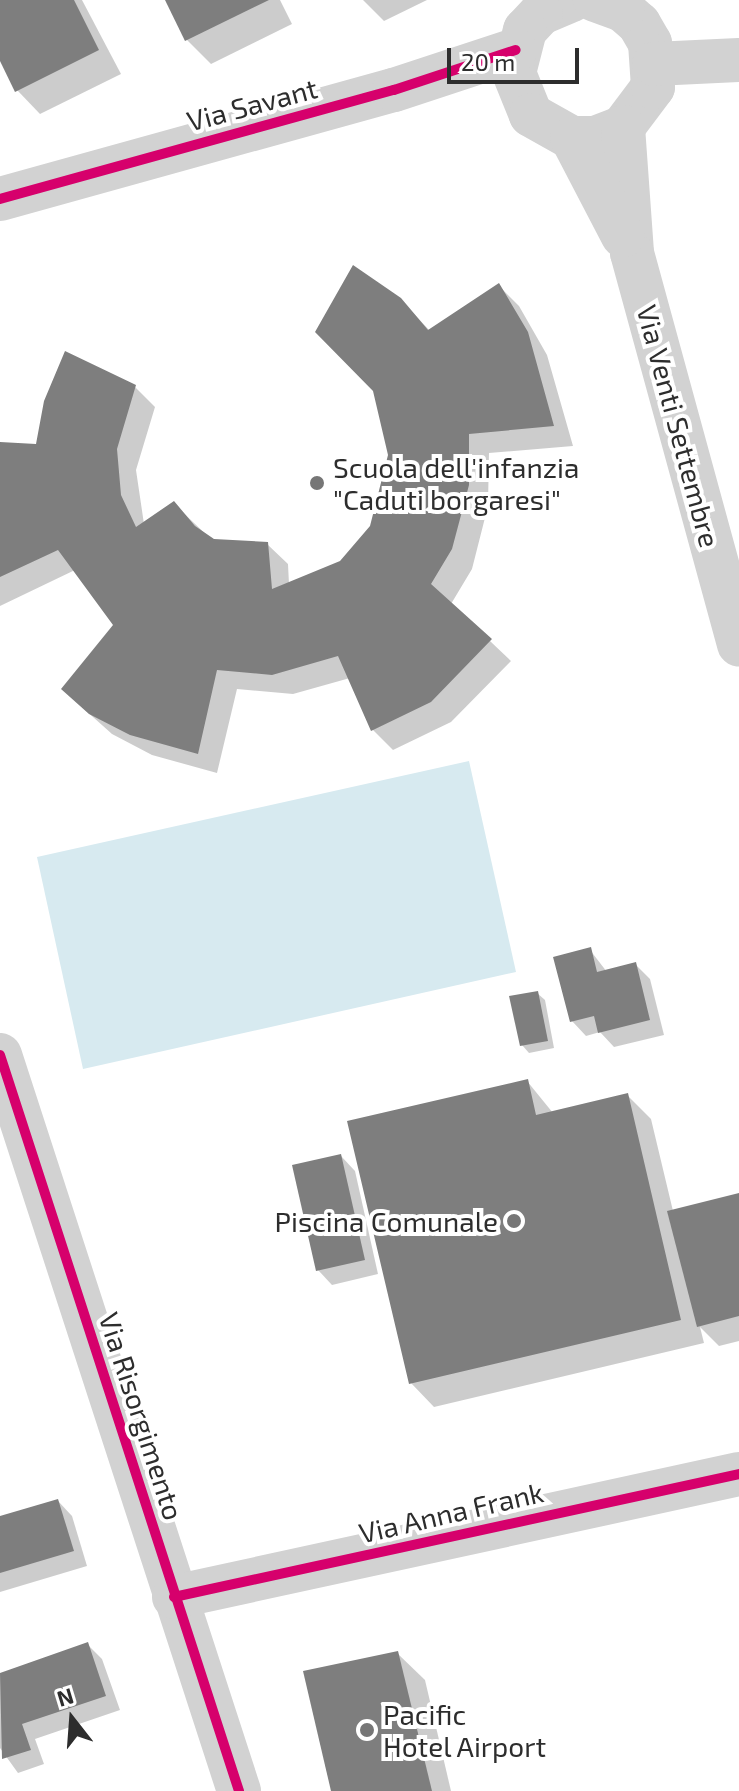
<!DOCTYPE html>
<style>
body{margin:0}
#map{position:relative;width:739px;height:1791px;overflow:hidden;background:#fff;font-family:"Exo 2",sans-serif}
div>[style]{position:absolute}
.water>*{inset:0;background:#d7eaf0}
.shadow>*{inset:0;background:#0003}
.building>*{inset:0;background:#7e7e7e}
.minor>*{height:44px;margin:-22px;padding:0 22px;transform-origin:22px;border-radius:22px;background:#d2d2d2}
.cycleway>*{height:10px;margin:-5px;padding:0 5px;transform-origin:5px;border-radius:5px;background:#d6006c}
.dots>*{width:22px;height:22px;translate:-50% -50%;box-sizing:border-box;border:4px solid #fff;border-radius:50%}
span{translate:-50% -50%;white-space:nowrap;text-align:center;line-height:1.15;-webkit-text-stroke:8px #fff;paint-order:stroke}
.street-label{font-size:28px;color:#2d2d2d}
.poi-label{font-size:28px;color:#2d2d2d}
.left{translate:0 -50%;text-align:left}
.right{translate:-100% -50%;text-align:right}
.north{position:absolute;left:32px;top:1679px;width:80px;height:80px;-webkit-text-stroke:6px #fff;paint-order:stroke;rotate:343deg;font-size:22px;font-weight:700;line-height:32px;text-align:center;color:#2d2d2d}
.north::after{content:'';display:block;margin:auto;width:28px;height:36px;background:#2d2d2d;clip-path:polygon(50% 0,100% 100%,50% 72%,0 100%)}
.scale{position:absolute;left:447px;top:48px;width:132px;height:36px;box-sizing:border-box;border:4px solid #2d2d2d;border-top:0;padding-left:10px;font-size:24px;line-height:28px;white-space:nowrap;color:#2d2d2d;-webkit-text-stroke:6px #fff;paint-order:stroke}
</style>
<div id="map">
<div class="water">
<div style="clip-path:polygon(469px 761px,516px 972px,83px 1069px,37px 857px)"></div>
</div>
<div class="shadow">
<div style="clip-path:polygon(0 0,82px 0,121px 74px,40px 114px,17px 90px,0 53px)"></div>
<div style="clip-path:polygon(169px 0,280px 0,292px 24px,211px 64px,187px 40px)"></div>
<div style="clip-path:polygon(363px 0,427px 0,384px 21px)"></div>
<div style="clip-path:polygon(499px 286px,519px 306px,547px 355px,573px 446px,489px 453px,488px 506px,472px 569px,451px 604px,511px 661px,451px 722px,393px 750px,373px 730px,350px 678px,293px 694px,237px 689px,217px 773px,152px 755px,112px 734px,84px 709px,116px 625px,75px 570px,0 606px,0 444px,37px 446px,135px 387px,155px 407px,136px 470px,144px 524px,174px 504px,213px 541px,267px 544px,288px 564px,289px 584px,341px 562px,371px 527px,390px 455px,400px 299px,430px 331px)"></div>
<div style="clip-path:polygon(590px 950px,607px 972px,635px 964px,650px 979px,664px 1035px,614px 1047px,600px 1032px,586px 1036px,572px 1021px)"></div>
<div style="clip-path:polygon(537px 993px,545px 1000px,554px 1048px,529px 1053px,522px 1045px)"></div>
<div style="clip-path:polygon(527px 1081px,553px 1113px,627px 1095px,651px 1119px,673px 1211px,739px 1195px,739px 1341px,719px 1346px,700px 1327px,704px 1343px,434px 1407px,411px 1383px)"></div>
<div style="clip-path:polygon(341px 1156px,355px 1171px,378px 1274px,332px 1285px,318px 1270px)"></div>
<div style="clip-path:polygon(58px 1501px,72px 1516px,87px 1566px,0 1592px,0 1518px)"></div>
<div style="clip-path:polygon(88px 1645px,102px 1659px,120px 1710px,35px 1739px,44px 1764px,18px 1773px,0 1748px,0 1675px)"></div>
<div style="clip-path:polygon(397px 1653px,425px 1680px,451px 1791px,333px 1791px)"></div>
</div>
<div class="building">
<div style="clip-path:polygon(0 0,74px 0,99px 50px,15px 92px,0 61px)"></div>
<div style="clip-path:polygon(165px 0,269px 0,185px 41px)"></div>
<div style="clip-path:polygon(353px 265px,401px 298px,428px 330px,499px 283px,528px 332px,554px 426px,469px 434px,469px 485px,452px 549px,431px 584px,492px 639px,431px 702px,371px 731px,338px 656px,272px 675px,217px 670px,198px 754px,130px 735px,89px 714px,61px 689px,113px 625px,58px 550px,0 577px,0 442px,36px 444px,44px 401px,65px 351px,136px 385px,117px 449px,121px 495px,136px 527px,174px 501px,195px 526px,214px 539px,268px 542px,272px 589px,340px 561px,370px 526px,388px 455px,373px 391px,315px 332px)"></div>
<div style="clip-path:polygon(591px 947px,597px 972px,636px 962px,650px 1020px,598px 1033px,594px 1016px,570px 1022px,553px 957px)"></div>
<div style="clip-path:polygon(538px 991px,548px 1041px,520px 1046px,509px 996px)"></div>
<div style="clip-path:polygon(528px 1079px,536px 1115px,628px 1093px,681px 1320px,409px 1384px,347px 1121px)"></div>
<div style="clip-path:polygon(341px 1154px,365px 1260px,316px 1271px,292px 1165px)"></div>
<div style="clip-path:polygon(739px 1193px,739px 1316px,697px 1327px,667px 1211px)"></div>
<div style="clip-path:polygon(58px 1499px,74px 1551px,0 1573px,0 1516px)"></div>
<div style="clip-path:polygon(88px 1642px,106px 1696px,22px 1724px,31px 1750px,2px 1759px,0 1673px)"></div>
<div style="clip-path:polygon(398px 1651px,432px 1791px,331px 1791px,303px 1671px)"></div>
</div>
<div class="minor">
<div style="left:572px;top:0;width:34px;rotate:157deg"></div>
<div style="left:541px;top:13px;width:23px;rotate:133deg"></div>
<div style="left:525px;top:30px;width:44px;rotate:104.3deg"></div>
<div style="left:514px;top:73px;width:45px;rotate:68deg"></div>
<div style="left:531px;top:115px;width:47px;rotate:29.3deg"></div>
<div style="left:572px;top:138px;width:23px"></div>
<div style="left:595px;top:138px;width:30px;rotate:-21deg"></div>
<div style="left:623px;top:127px;width:50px;rotate:-53.1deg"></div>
<div style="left:653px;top:87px;width:44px;rotate:-93.9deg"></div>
<div style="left:650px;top:43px;width:22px;rotate:-120deg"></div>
<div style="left:639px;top:24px;width:21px;rotate:-139deg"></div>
<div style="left:623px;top:10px;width:30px;rotate:-160deg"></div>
<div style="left:654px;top:64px;width:85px;rotate:-2.7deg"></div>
<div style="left:623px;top:127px;width:126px;rotate:85.9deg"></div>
<div style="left:632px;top:253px;width:406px;rotate:74.7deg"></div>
<div style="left:572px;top:138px;width:110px;rotate:62.5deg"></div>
<div style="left:0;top:199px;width:409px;rotate:-15.5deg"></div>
<div style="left:394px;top:90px;width:128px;rotate:-18.2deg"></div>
<div style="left:0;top:1055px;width:774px;rotate:72.01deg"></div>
<div style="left:174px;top:1597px;width:578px;rotate:-12.28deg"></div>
</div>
<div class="cycleway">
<div style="left:0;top:199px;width:409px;rotate:-15.5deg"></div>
<div style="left:394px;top:90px;width:128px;rotate:-18.2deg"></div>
<div style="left:0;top:1055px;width:774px;rotate:72.01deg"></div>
<div style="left:174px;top:1597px;width:578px;rotate:-12.28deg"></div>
</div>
<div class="dots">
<div style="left:317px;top:483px;background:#767676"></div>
<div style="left:514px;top:1221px;background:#767676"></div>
<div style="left:367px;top:1730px;background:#767676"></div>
</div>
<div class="street-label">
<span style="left:252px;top:104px;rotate:-15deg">Via Savant</span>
<span style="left:679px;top:426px;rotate:75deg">Via Venti Settembre</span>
<span style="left:142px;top:1416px;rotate:72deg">Via Risorgimento</span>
<span style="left:451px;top:1512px;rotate:-13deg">Via Anna Frank</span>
</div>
<div class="poi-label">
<span class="left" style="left:333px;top:483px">Scuola dell'infanzia<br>"Caduti borgaresi"</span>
<span class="right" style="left:498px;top:1221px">Piscina Comunale</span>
<span class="left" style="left:383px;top:1730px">Pacific<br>Hotel Airport</span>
</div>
<div class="north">N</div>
<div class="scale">20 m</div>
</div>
